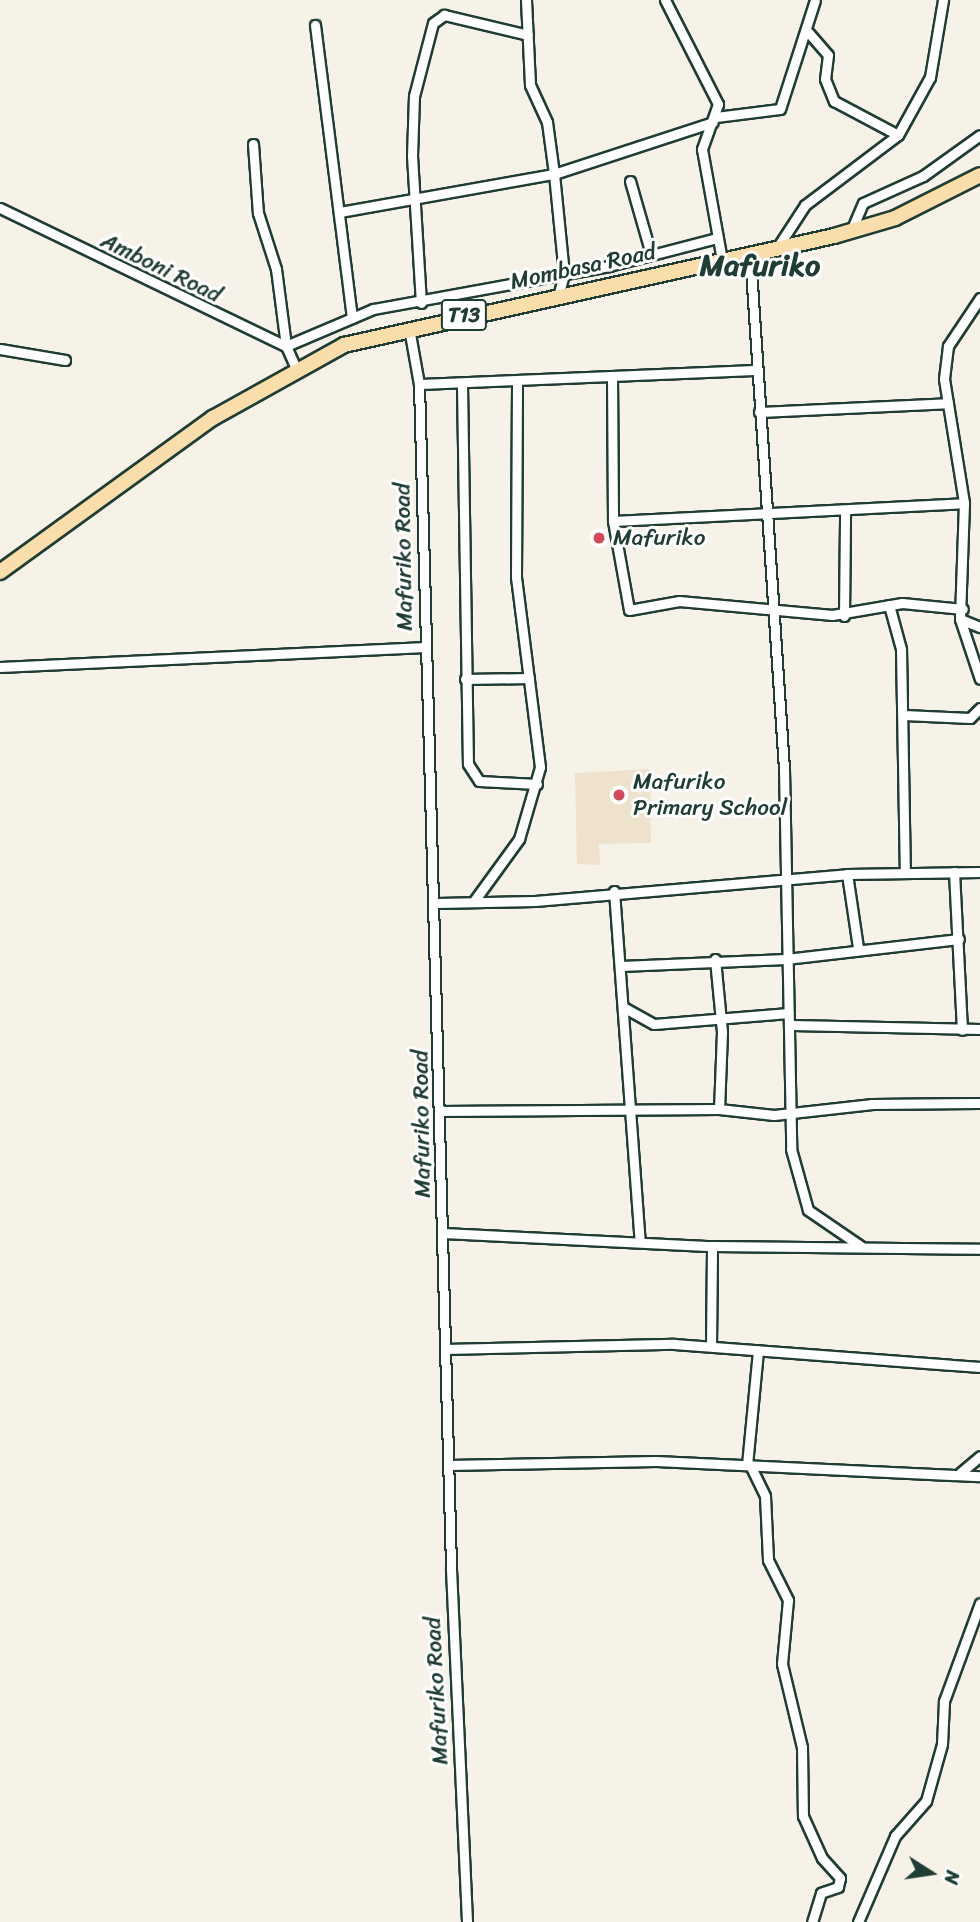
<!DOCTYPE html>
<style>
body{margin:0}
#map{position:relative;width:980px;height:1922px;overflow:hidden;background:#f7f2e8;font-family:Sriracha,sans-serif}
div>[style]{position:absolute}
.built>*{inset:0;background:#eee2cd}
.roads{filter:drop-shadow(2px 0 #1f3d34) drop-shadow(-2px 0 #1f3d34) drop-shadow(0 2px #1f3d34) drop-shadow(0 -2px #1f3d34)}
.minor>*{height:9px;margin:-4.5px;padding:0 4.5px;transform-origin:4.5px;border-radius:4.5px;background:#fff}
.trunk>*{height:14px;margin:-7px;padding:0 7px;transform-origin:7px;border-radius:7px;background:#f9deab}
.dots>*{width:19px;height:19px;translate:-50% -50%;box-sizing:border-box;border:4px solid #fff;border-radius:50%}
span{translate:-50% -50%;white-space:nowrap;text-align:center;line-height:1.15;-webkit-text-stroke:6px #fff;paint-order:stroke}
.shield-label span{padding:2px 5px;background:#fff;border:2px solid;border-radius:5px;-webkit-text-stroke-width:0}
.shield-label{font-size:21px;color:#1f3d34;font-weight:700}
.street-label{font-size:23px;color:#1f3d34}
.poi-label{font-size:23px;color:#1f3d34}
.left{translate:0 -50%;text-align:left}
.district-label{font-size:30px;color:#1f3d34;font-weight:700}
.north{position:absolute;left:896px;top:1838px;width:70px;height:70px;-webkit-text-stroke:5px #fff;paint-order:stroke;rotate:102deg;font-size:19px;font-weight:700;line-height:28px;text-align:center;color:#1f3d34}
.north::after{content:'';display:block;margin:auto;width:24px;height:32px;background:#1f3d34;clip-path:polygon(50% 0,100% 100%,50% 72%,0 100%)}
</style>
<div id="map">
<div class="built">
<div style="clip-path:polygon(650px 769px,651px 843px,599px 844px,600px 865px,577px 864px,575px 773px)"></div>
</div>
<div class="roads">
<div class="minor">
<div style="left:526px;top:0;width:85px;rotate:87.3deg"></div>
<div style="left:530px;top:85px;width:41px;rotate:65.3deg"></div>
<div style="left:547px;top:122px;width:52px;rotate:82.3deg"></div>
<div style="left:554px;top:174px;width:100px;rotate:84.3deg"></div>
<div style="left:564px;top:274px;width:24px;rotate:105deg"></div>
<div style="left:665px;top:0;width:117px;rotate:63deg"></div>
<div style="left:718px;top:104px;width:48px;rotate:109.6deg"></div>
<div style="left:702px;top:149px;width:113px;rotate:79.8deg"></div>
<div style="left:315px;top:25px;width:295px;rotate:82.8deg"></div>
<div style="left:808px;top:32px;width:30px;rotate:49deg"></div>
<div style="left:828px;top:55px;width:24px;rotate:97deg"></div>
<div style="left:825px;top:79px;width:24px;rotate:68deg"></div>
<div style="left:834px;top:101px;width:72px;rotate:28deg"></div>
<div style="left:716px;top:117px;width:64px;rotate:-7.1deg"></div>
<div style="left:780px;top:109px;width:114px;rotate:-72.2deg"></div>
<div style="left:253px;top:144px;width:69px;rotate:85.9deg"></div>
<div style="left:258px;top:213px;width:59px;rotate:72.2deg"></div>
<div style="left:276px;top:269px;width:78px;rotate:82.6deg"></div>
<div style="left:286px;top:346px;width:95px;rotate:-23deg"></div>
<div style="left:373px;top:309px;width:240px;rotate:-10.3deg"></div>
<div style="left:609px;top:266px;width:112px;rotate:-14.5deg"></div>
<div style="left:630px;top:181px;width:76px;rotate:74deg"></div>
<div style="left:0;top:208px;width:318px;rotate:25.8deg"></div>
<div style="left:286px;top:346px;width:24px;rotate:66deg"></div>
<div style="left:340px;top:212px;width:217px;rotate:-10.1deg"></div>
<div style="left:554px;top:174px;width:167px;rotate:-18.1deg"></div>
<div style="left:851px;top:231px;width:30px;rotate:-67deg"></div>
<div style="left:863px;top:203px;width:66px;rotate:-24.2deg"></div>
<div style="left:923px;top:176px;width:70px;rotate:-35.7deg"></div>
<div style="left:777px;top:248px;width:51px;rotate:-56.9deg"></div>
<div style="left:805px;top:205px;width:116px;rotate:-37deg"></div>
<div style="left:898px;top:135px;width:66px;rotate:-61.1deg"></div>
<div style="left:930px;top:77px;width:78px;rotate:-80.4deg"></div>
<div style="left:750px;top:254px;width:516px;rotate:86.22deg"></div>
<div style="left:784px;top:769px;width:380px;rotate:88.9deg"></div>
<div style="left:791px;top:1149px;width:63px;rotate:74.4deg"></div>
<div style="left:808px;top:1210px;width:65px;rotate:34.4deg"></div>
<div style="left:980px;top:298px;width:58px;rotate:123.7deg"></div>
<div style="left:948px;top:346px;width:33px;rotate:97deg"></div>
<div style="left:944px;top:379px;width:126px;rotate:80.8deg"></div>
<div style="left:964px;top:503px;width:116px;rotate:92deg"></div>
<div style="left:960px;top:619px;width:63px;rotate:71.6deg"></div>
<div style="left:421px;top:303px;width:147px;rotate:-93.5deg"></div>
<div style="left:412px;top:156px;width:60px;rotate:-88.1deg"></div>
<div style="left:414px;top:96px;width:75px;rotate:-75.4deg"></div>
<div style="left:433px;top:23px;width:14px;rotate:-36deg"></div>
<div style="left:444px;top:15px;width:86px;rotate:13.4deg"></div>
<div style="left:409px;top:328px;width:57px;rotate:79.9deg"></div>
<div style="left:419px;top:384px;width:1185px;rotate:88.45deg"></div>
<div style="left:451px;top:1569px;width:353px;rotate:87.4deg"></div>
<div style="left:0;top:349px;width:66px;rotate:9.6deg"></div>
<div style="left:612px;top:376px;width:145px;rotate:89.6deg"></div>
<div style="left:613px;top:521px;width:90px;rotate:79.8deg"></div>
<div style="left:629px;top:610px;width:51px;rotate:-10.2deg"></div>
<div style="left:679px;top:601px;width:154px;rotate:5.2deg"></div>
<div style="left:832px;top:615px;width:71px;rotate:-9.7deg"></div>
<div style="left:902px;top:603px;width:61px;rotate:5.6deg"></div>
<div style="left:419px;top:384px;width:337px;rotate:-2.4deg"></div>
<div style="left:462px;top:385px;width:379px;rotate:89.1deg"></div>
<div style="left:468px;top:764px;width:20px;rotate:57deg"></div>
<div style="left:479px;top:781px;width:58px;rotate:3deg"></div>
<div style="left:759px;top:412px;width:189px;rotate:-2.7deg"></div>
<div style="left:613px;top:521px;width:351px;rotate:-2.9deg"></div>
<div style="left:889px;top:605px;width:46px;rotate:74.7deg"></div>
<div style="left:901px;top:649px;width:223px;rotate:89deg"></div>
<div style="left:844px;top:616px;width:103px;rotate:-89.4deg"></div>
<div style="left:960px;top:619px;width:22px;rotate:22deg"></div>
<div style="left:0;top:667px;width:426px;rotate:-2.7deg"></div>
<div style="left:465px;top:679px;width:64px;rotate:-0.9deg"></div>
<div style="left:904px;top:715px;width:66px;rotate:2.6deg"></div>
<div style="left:970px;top:718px;width:14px;rotate:-45deg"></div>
<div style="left:954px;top:872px;width:158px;rotate:87.1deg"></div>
<div style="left:847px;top:874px;width:75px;rotate:81.5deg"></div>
<div style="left:614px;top:891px;width:351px;rotate:85.8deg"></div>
<div style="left:474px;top:901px;width:77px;rotate:-54deg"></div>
<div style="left:519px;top:839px;width:75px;rotate:-73.7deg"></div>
<div style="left:540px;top:767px;width:192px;rotate:-97.2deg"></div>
<div style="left:516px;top:577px;width:195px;rotate:-89.7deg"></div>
<div style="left:437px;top:903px;width:98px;rotate:-1.2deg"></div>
<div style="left:535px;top:901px;width:313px;rotate:-4.9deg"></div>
<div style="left:847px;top:874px;width:133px;rotate:-0.9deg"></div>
<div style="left:715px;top:959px;width:73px;rotate:84.5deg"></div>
<div style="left:722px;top:1032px;width:77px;rotate:92.2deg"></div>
<div style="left:621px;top:966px;width:165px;rotate:-2.4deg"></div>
<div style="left:786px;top:959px;width:174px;rotate:-6.6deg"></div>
<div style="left:623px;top:1007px;width:35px;rotate:29deg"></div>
<div style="left:654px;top:1024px;width:135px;rotate:-4.7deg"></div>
<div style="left:792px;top:1025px;width:188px;rotate:1.2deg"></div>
<div style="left:440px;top:1111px;width:279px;rotate:-0.4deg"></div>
<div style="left:719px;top:1109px;width:55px;rotate:6.2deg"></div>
<div style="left:774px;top:1115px;width:99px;rotate:-6.4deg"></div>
<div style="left:872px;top:1104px;width:108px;rotate:-0.5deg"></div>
<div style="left:443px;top:1233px;width:269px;rotate:2.8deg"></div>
<div style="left:712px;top:1246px;width:268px;rotate:0.6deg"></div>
<div style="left:711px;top:1346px;width:100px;rotate:-89.4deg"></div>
<div style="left:445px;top:1349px;width:229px;rotate:-1.3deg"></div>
<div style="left:674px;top:1344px;width:307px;rotate:4.3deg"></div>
<div style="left:449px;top:1465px;width:207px;rotate:-1.1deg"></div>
<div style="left:656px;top:1461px;width:324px;rotate:2.7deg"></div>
<div style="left:747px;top:1465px;width:115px;rotate:-84.5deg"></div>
<div style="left:750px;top:1465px;width:34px;rotate:64deg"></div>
<div style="left:765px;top:1496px;width:64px;rotate:87.3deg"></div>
<div style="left:768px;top:1560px;width:45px;rotate:63.4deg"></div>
<div style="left:788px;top:1600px;width:64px;rotate:95.4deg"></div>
<div style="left:782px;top:1664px;width:85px;rotate:76.5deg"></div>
<div style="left:802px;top:1747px;width:69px;rotate:89.2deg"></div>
<div style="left:803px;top:1816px;width:46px;rotate:65.7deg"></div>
<div style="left:822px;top:1858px;width:27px;rotate:48deg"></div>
<div style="left:840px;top:1878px;width:9px;rotate:103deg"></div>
<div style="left:838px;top:1887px;width:18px;rotate:161deg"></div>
<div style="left:821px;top:1893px;width:30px;rotate:107deg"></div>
<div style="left:960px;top:1473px;width:26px;rotate:-40deg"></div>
<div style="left:858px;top:1922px;width:94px;rotate:-66.7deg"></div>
<div style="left:895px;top:1836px;width:47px;rotate:-48.5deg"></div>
<div style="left:926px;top:1801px;width:59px;rotate:-74.3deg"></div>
<div style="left:942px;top:1744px;width:43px;rotate:-87.3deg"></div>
<div style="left:944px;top:1701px;width:104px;rotate:-69.8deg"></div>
</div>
<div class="trunk">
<div style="left:0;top:572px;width:263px;rotate:-35.9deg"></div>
<div style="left:213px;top:418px;width:150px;rotate:-29.1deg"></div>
<div style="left:344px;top:345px;width:502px;rotate:-12.54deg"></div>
<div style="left:834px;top:236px;width:64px;rotate:-16.4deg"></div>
<div style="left:895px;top:218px;width:95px;rotate:-26.8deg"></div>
</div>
</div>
<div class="dots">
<div style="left:599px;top:538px;background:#d1495b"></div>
<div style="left:619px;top:795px;background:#d1495b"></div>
</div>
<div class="shield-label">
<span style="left:464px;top:315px">T13</span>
</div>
<div class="street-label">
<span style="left:583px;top:267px;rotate:-12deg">Mombasa Road</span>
<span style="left:161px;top:268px;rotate:26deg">Amboni Road</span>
<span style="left:404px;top:557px;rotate:-91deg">Mafuriko Road</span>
<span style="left:422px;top:1124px;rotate:-91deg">Mafuriko Road</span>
<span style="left:437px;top:1691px;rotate:-93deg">Mafuriko Road</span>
</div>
<div class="poi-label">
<span class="left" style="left:613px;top:538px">Mafuriko</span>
<span class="left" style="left:633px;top:795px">Mafuriko<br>Primary School</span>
</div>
<div class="district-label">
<span style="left:760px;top:265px">Mafuriko</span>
</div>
<div class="north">N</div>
</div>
